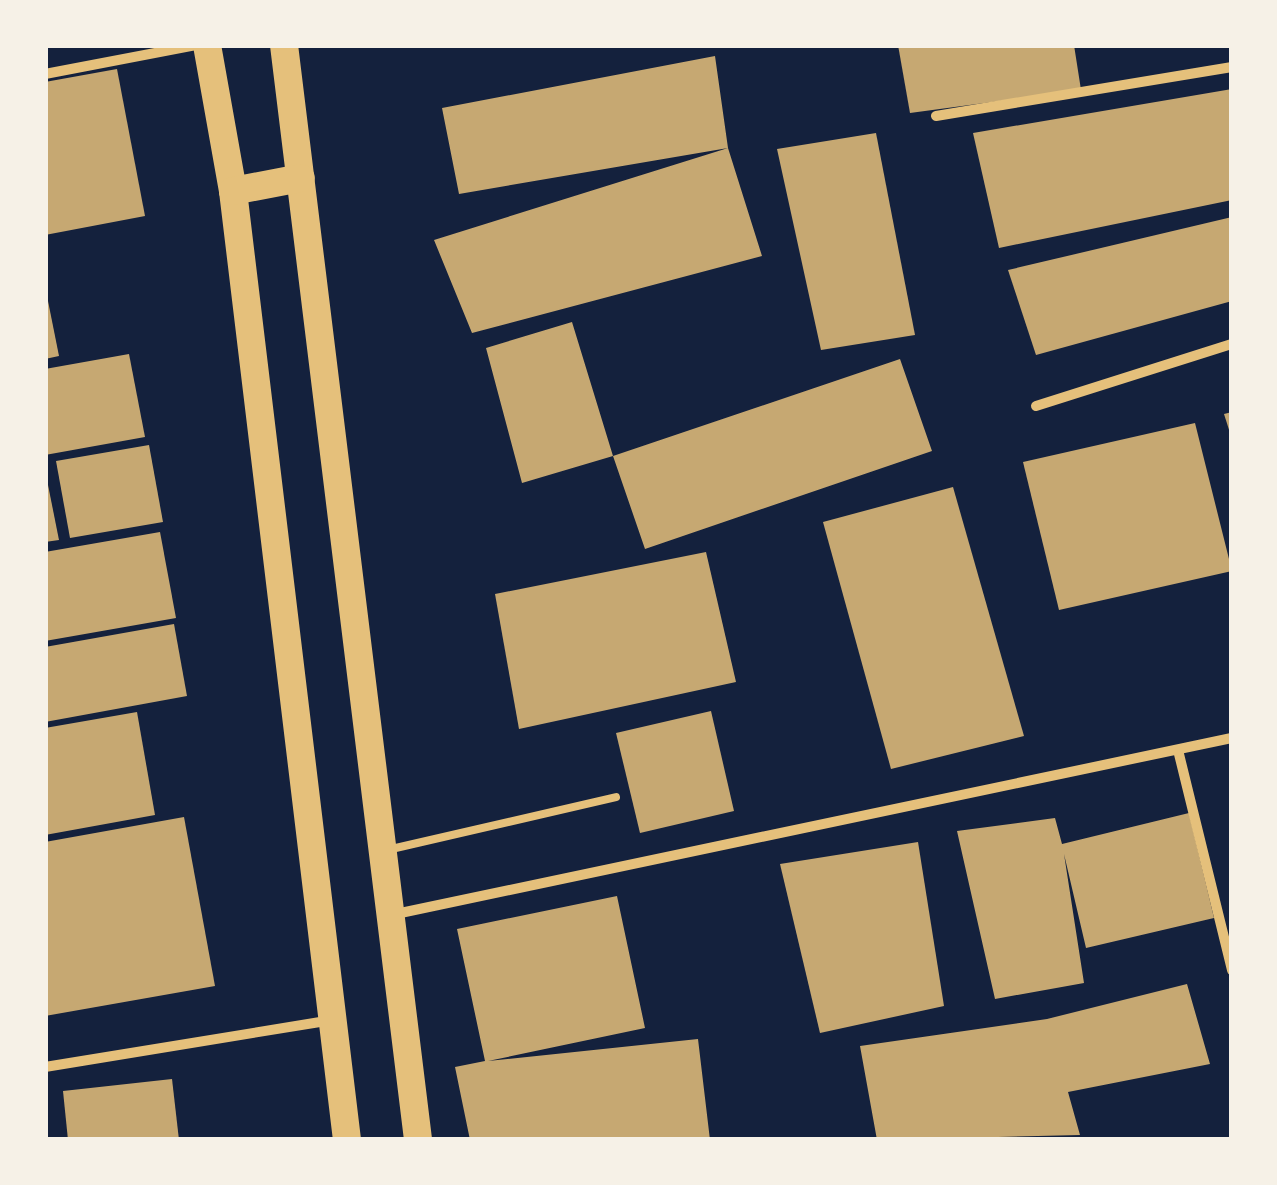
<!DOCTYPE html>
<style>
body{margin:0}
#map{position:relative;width:1277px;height:1185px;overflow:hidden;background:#14213d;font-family:"DejaVu Sans",sans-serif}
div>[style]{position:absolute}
.building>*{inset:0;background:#c6a872}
.service>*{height:8px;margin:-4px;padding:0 4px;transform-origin:4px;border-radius:4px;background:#e5c07b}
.minor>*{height:10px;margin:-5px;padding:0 5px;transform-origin:5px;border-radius:5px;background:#e5c07b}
.trunk>*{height:28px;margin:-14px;padding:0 14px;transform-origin:14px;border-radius:14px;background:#e5c07b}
span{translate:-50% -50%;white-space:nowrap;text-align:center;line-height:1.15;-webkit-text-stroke:9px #f6f1e7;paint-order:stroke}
.frame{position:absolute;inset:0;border:48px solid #f6f1e7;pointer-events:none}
</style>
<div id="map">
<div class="building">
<div style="clip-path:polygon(898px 45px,1074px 45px,1081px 90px,910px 113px)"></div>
<div style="clip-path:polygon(715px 56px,728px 148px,762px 256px,472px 333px,434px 240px,728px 148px,459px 194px,442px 108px)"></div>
<div style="clip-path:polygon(117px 69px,145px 216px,45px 235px,45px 82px)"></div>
<div style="clip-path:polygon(1232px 89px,1232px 200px,999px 248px,973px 133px)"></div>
<div style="clip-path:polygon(876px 133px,915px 335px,821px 350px,777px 149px)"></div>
<div style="clip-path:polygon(1232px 217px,1232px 301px,1036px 355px,1008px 270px)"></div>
<div style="clip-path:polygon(45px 286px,59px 356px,45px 359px)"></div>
<div style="clip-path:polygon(572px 322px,613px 456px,900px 359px,932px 451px,645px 549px,613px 456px,522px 483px,486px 348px)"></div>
<div style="clip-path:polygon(129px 354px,145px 437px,45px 455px,45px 369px)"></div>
<div style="clip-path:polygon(1232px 412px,1232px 436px,1231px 436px,1224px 414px)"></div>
<div style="clip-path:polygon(1195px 423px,1232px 571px,1059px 610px,1023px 462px)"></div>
<div style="clip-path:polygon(149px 445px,163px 522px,70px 538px,56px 461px)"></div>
<div style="clip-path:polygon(45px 470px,59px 540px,45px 542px)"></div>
<div style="clip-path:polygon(953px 487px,1024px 736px,891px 769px,823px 522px)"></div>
<div style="clip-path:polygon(160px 532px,176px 618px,45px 641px,45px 552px)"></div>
<div style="clip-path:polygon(706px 552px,736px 682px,519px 729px,495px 594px)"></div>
<div style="clip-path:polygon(174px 624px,187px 696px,45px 722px,45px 647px)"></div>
<div style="clip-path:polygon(711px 711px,734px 811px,640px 833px,616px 733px)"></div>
<div style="clip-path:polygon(137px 712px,155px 815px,45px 835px,45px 728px)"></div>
<div style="clip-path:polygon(1189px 813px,1214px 918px,1086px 948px,1064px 854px,1084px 983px,995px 999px,957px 831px,1055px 818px,1062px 844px)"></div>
<div style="clip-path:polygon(184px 817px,215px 986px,45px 1016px,45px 842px)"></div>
<div style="clip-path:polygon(918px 842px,944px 1006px,820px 1033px,780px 864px)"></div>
<div style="clip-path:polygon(617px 896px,645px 1028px,488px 1061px,698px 1039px,710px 1140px,470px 1140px,455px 1067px,485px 1061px,457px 929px)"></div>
<div style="clip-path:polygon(1187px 984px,1210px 1064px,1068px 1092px,1080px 1135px,877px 1140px,860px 1046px,1047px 1019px)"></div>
<div style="clip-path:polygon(172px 1079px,179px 1140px,68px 1140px,63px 1091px)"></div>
</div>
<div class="service">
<div style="left:387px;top:850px;width:235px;rotate:-13deg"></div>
</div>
<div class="minor">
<div style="left:45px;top:74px;width:155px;rotate:-10.8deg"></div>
<div style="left:936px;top:116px;width:300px;rotate:-9.4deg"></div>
<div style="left:1036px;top:406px;width:206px;rotate:-17.6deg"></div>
<div style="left:1178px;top:750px;width:227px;rotate:76.2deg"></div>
<div style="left:391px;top:915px;width:859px;rotate:-11.89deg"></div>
<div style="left:45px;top:1067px;width:291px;rotate:-9.3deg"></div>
</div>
<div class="trunk">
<div style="left:207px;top:45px;width:148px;rotate:79.9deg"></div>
<div style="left:233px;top:191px;width:956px;rotate:83.15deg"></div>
<div style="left:284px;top:45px;width:1103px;rotate:83.02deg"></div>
<div style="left:233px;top:191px;width:69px;rotate:-10.8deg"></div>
</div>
<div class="frame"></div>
</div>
